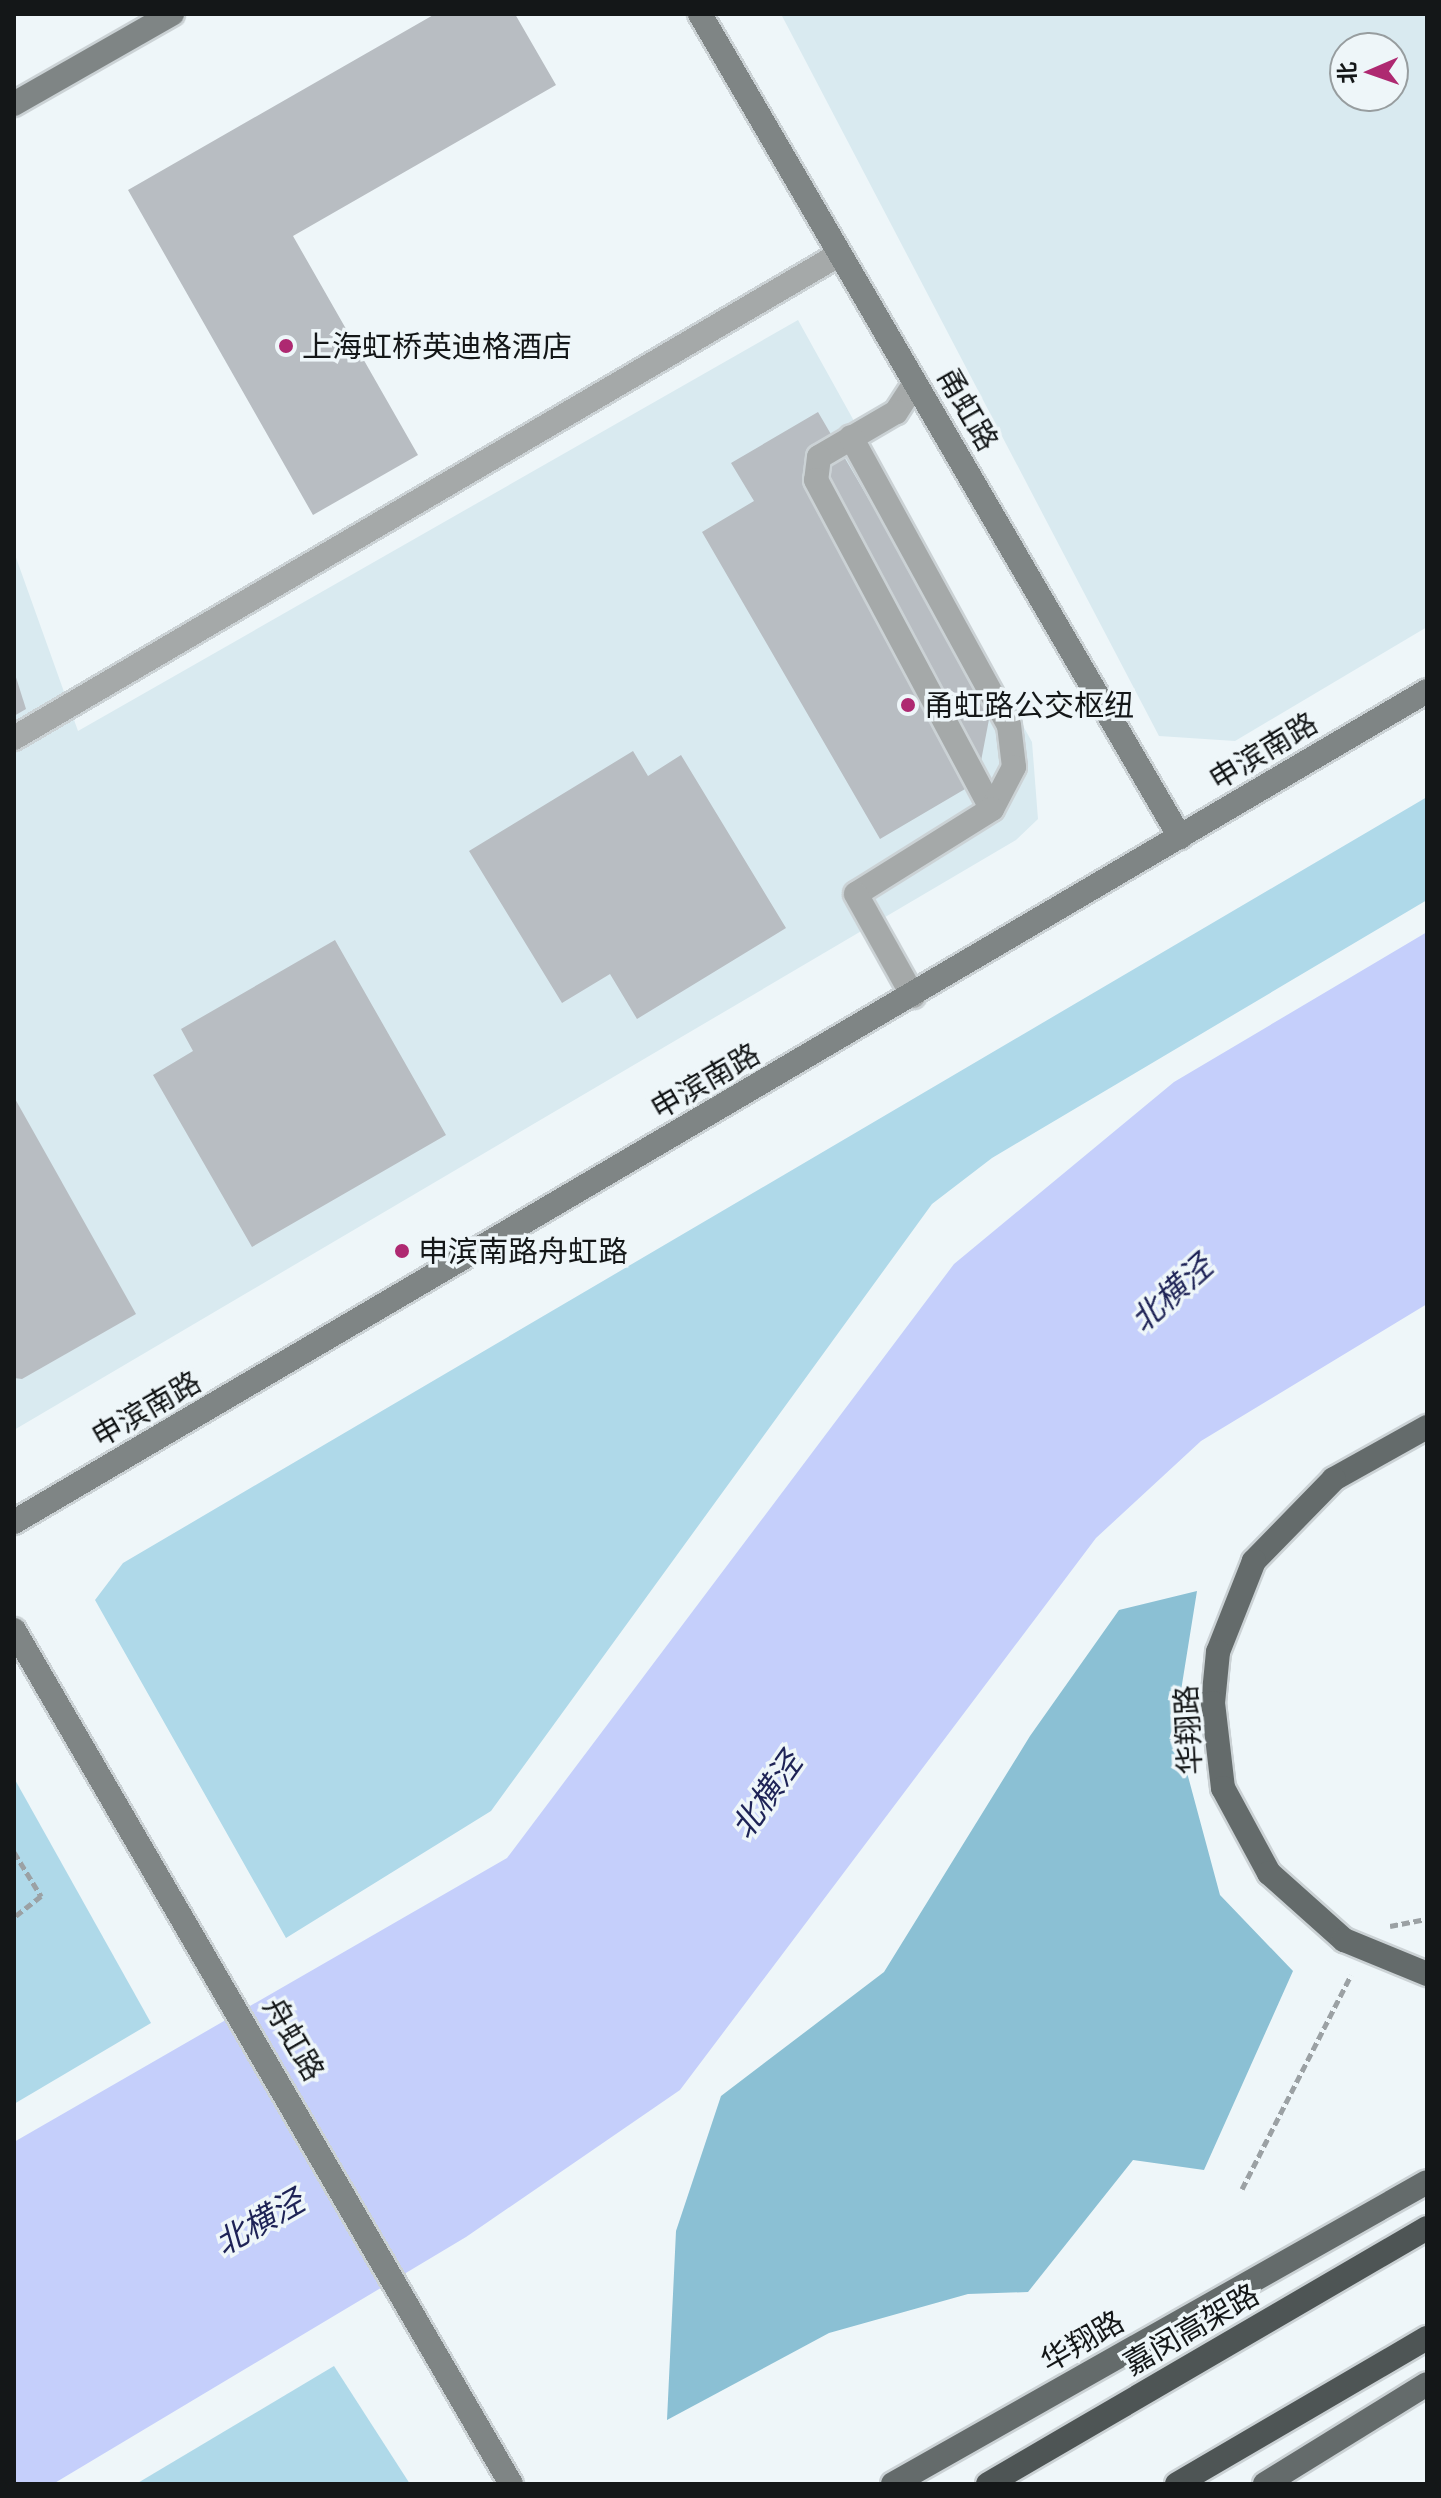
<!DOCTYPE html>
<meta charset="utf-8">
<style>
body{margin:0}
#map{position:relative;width:1441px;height:2498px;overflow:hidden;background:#eef6f9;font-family:"PT Sans Narrow","Noto Sans SC",sans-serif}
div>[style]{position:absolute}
.built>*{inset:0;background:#d9eaf0}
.green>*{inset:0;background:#afd9e9}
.forest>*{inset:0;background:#8bc0d4}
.water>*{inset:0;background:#c5cffb}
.building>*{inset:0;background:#b8bdc2}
.path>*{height:5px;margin-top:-2.5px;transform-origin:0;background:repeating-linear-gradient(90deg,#9ba1a4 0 8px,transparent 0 12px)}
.roads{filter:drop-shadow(2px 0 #cbd2d5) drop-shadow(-2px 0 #cbd2d5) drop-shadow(0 2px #cbd2d5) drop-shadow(0 -2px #cbd2d5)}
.lane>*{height:24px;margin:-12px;padding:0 12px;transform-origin:12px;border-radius:12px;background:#a5a9a9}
.street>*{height:24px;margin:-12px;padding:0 12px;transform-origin:12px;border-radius:12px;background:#a5a9a9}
.secondary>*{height:24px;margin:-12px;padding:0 12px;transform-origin:12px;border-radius:12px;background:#7f8585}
.primary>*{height:24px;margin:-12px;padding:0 12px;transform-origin:12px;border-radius:12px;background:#646b6b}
.highway>*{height:24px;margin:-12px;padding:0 12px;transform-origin:12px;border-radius:12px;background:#4e5555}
.bridges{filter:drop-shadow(2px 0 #cbd2d5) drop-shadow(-2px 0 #cbd2d5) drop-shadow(0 2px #cbd2d5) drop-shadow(0 -2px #cbd2d5)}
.primary-bridge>*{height:24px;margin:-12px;padding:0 12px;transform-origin:12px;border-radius:12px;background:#646b6b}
.dots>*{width:22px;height:22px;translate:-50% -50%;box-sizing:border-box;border:4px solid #eef6f9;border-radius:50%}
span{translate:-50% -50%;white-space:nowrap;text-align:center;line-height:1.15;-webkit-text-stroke:7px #eef6f9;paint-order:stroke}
.poi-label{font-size:30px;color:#141718}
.left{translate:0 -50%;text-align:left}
.street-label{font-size:30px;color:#141718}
.water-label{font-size:32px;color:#1e2356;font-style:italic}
.frame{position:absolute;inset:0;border:16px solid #141718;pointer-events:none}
.north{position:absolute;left:1329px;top:32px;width:80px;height:80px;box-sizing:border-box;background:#eef6f9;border:2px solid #979d9f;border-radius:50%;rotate:268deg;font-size:22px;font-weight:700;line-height:32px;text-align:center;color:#141718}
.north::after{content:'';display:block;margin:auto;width:28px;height:36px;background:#ae2971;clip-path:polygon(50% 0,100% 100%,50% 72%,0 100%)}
</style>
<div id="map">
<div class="built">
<div style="clip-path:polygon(evenodd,781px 14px,1427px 14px,1427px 627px,1235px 741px,1159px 736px,781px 14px,1345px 48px,1393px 48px,1393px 96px,1345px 96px,1345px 48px)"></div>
<div style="clip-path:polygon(798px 320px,1032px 742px,1038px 819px,1016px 840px,14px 1430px,14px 552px,78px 731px)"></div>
</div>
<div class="green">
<div style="clip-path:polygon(1427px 797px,1427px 900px,992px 1158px,932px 1204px,491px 1811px,286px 1938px,95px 1600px,123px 1563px)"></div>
<div style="clip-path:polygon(14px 1778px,151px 2023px,14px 2104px)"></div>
<div style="clip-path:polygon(334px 2366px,410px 2484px,136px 2484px)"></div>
</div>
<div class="forest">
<div style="clip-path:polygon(1197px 1591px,1175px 1728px,1220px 1895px,1293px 1971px,1204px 2170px,1133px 2160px,1028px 2292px,968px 2294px,829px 2333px,667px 2420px,676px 2231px,721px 2096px,884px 1972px,1030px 1736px,1119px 1610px)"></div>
</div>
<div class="water">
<div style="clip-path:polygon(1427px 932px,1427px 1304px,1201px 1441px,1096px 1538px,680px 2090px,466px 2237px,53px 2484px,14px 2484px,14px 2142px,507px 1858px,954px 1264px,1174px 1082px)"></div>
</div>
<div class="building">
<div style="clip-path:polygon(435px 14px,515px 14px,556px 85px,293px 236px,418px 455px,313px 515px,128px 190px)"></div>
<div style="clip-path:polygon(818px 412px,991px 709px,977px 782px,880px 839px,702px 532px,754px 501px,731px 463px)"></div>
<div style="clip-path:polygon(14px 671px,26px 709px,14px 716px)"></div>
<div style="clip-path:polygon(633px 751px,648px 776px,681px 755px,786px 928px,637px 1019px,610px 974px,562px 1003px,469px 851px)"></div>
<div style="clip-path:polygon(335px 940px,446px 1135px,252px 1247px,153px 1075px,193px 1051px,181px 1029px)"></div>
<div style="clip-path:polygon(14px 1097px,136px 1314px,22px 1379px,14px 1378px)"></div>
</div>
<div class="path">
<div style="left:14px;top:1852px;width:52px;rotate:58.5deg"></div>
<div style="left:41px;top:1896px;width:34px;rotate:142deg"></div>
<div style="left:1390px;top:1926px;width:38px;rotate:-11deg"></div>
<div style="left:1242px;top:2189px;width:240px;rotate:-63deg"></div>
</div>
<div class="roads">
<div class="lane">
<div style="left:915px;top:383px;width:35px;rotate:123deg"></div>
<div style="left:896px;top:412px;width:89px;rotate:149.7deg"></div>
<div style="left:819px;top:457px;width:23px;rotate:97deg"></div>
<div style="left:816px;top:480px;width:373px;rotate:61.9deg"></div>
<div style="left:851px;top:437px;width:328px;rotate:61.3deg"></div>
<div style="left:1009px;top:725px;width:42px;rotate:83.2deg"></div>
<div style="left:1014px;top:767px;width:47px;rotate:117.6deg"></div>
<div style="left:992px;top:809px;width:160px;rotate:148deg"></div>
<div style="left:856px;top:894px;width:117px;rotate:60.8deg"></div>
</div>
<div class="street">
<div style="left:14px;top:738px;width:957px;rotate:-30.37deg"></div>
</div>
<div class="secondary">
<div style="left:700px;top:14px;width:953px;rotate:59.75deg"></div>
<div style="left:14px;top:104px;width:182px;rotate:-29.7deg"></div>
<div style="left:14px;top:1522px;width:1639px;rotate:-30.46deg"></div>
<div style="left:14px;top:1630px;width:988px;rotate:59.8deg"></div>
</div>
<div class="primary">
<div style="left:893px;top:2484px;width:613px;rotate:-29.49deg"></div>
<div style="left:1265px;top:2484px;width:190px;rotate:-31.7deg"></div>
</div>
<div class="highway">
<div style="left:988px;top:2484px;width:508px;rotate:-30.25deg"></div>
<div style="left:1177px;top:2484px;width:290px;rotate:-30.3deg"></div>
</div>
</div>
<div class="bridges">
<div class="primary-bridge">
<div style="left:1427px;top:1427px;width:107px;rotate:150.8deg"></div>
<div style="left:1334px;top:1479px;width:115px;rotate:134.3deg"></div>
<div style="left:1254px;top:1561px;width:98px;rotate:111.6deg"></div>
<div style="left:1218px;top:1652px;width:51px;rotate:95.6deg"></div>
<div style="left:1213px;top:1703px;width:86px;rotate:83.3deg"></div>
<div style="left:1223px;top:1788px;width:97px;rotate:61.6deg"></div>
<div style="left:1269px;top:1873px;width:101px;rotate:41.8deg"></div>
<div style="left:1344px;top:1940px;width:90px;rotate:22.3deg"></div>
</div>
</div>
<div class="dots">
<div style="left:286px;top:346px;background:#ae2971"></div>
<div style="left:908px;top:705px;background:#ae2971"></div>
<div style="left:402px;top:1251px;background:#ae2971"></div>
</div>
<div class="poi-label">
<span class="left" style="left:302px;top:346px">上海虹桥英迪格酒店</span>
<span class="left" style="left:924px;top:705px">甬虹路公交枢纽</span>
<span class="left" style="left:418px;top:1251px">申滨南路舟虹路</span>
</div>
<div class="street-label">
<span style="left:968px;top:409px;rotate:60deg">甬虹路</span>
<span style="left:1263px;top:751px;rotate:-31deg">申滨南路</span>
<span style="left:705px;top:1081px;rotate:-30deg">申滨南路</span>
<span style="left:146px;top:1409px;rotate:-30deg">申滨南路</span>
<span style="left:1188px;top:1730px;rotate:-93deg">华翔路</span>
<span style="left:294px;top:2039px;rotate:60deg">舟虹路</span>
<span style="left:1191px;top:2329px;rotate:-30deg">嘉闵高架路</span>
<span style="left:1082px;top:2341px;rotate:-30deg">华翔路</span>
</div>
<div class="water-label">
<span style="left:1171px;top:1293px;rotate:-42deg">北横泾</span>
<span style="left:766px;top:1795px;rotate:-55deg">北横泾</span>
<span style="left:259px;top:2222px;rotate:-30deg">北横泾</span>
</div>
<div class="frame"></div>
<div class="north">北</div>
</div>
